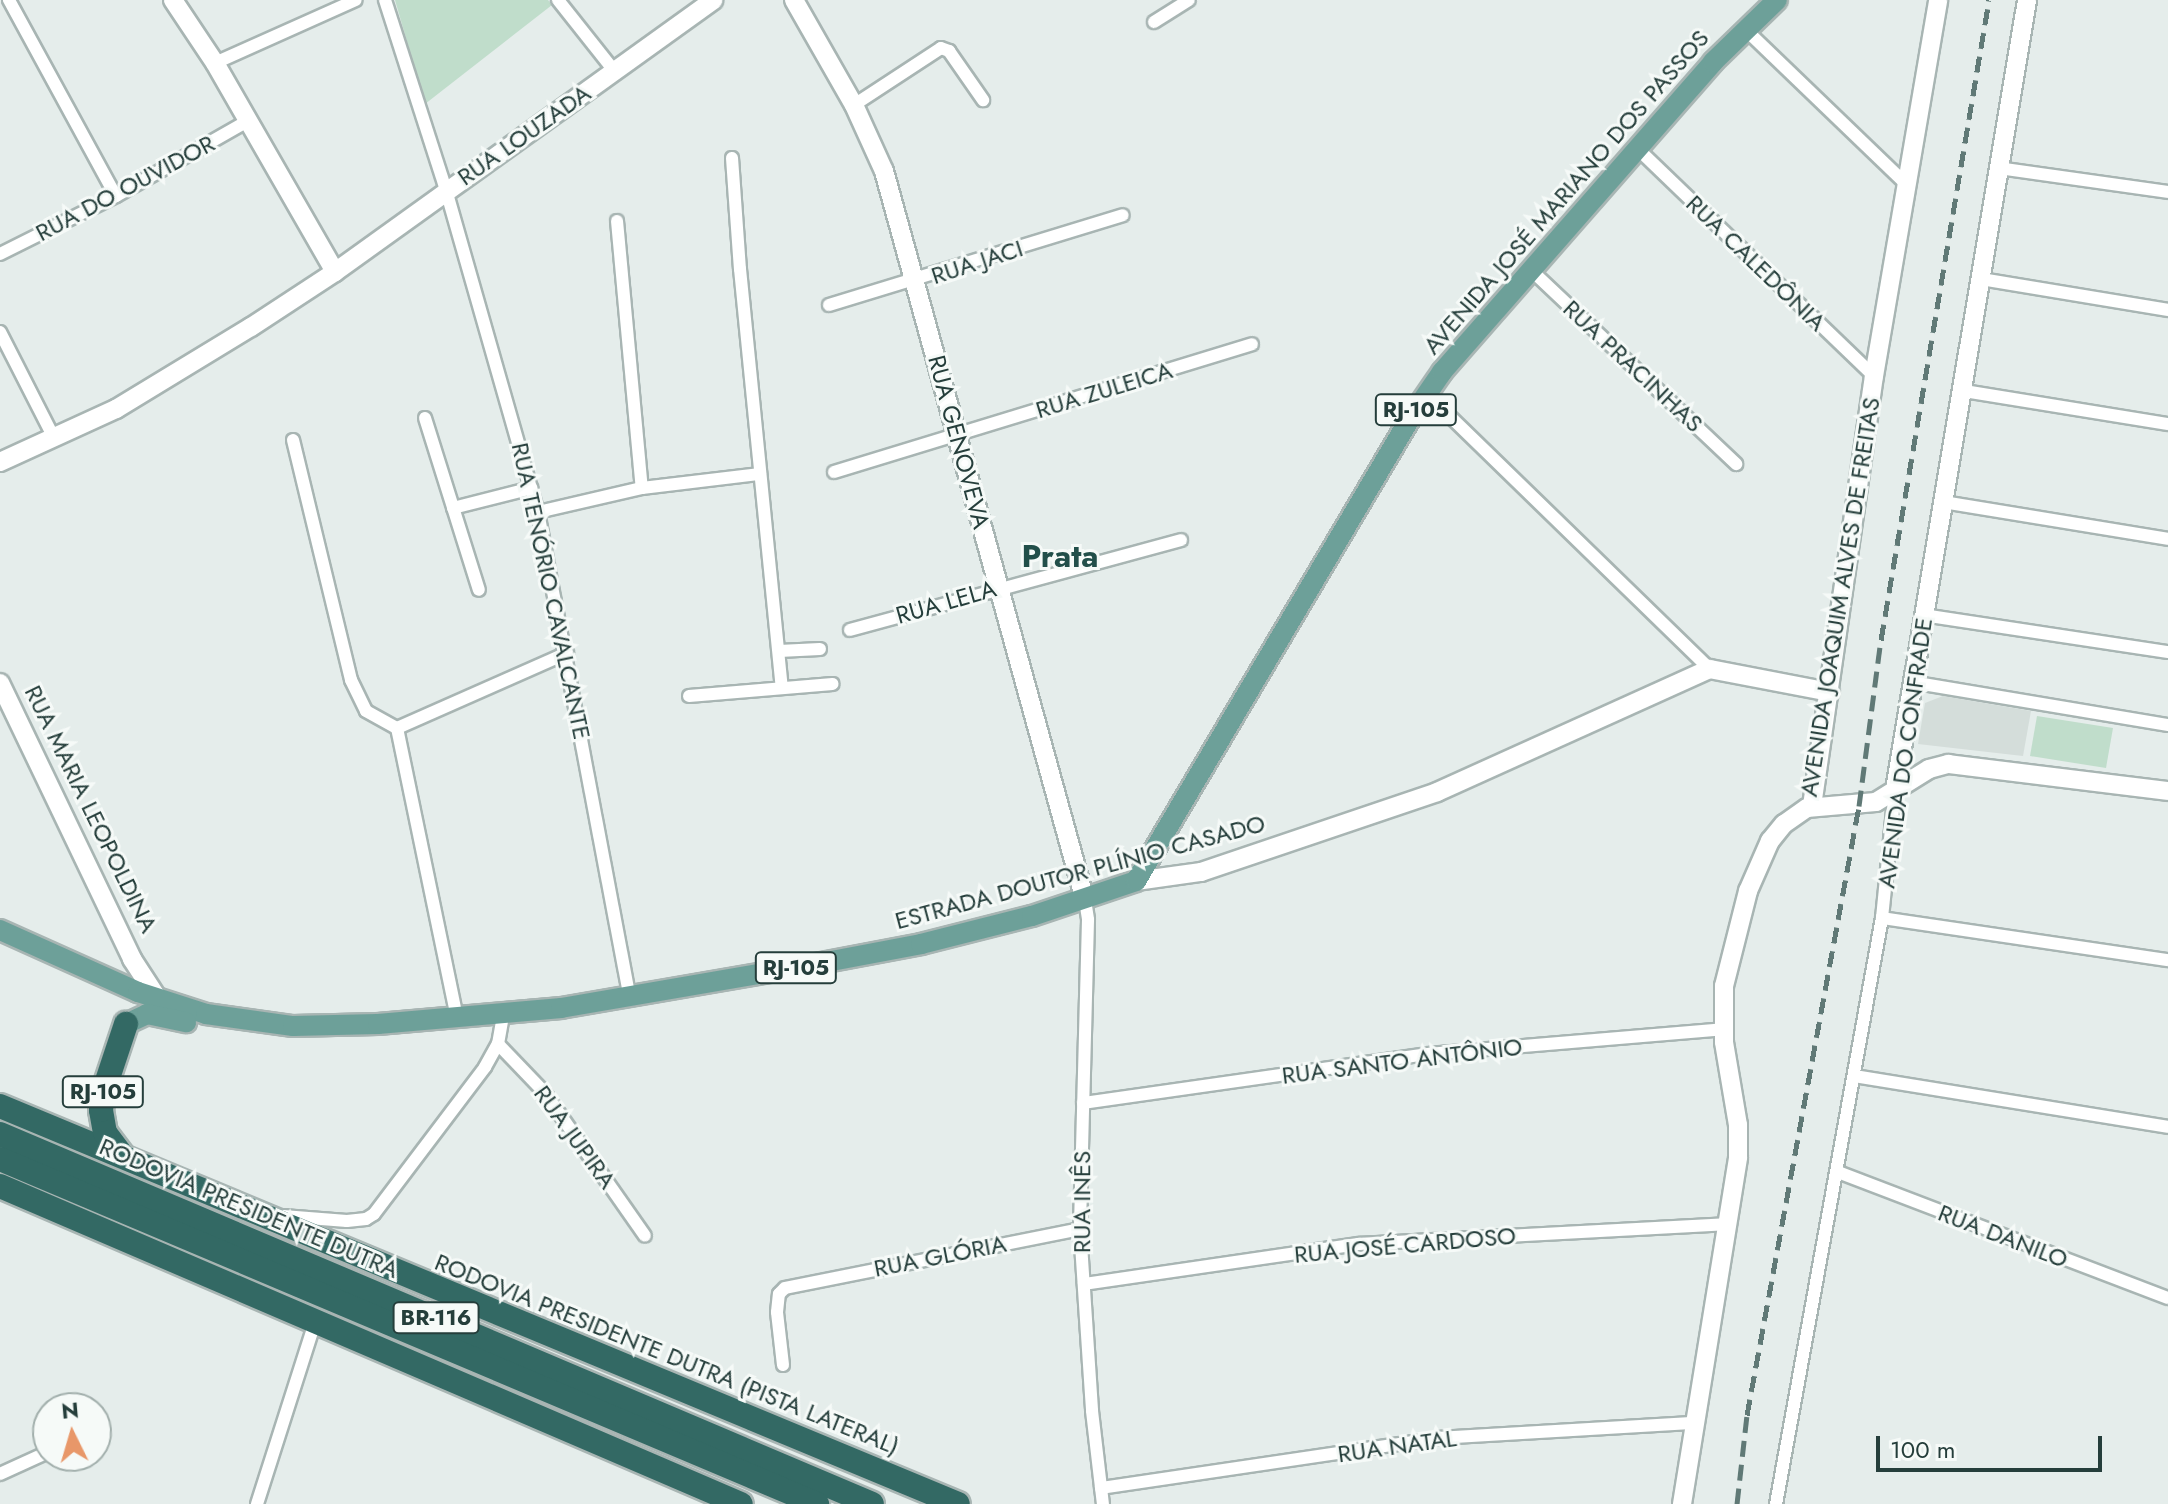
<!DOCTYPE html>
<meta charset="utf-8">
<style>
body{margin:0}
#map{position:relative;width:2168px;height:1504px;overflow:hidden;background:#e5edeb;font-family:Jost,sans-serif}
div>[style]{position:absolute}
.built>*{inset:0;background:#d4ddda}
.green>*{inset:0;background:#c0ddcb}
.roads{filter:drop-shadow(2px 0 #a8b5b3) drop-shadow(-2px 0 #a8b5b3) drop-shadow(0 2px #a8b5b3) drop-shadow(0 -2px #a8b5b3)}
.street>*{height:12px;margin:-6px;padding:0 6px;transform-origin:6px;border-radius:6px;background:#fff}
.secondary>*{height:18px;margin:-9px;padding:0 9px;transform-origin:9px;border-radius:9px;background:#fff}
.primary>*{height:20px;margin:-10px;padding:0 10px;transform-origin:10px;border-radius:10px;background:#6da099}
.highway>*{height:24px;margin:-12px;padding:0 12px;transform-origin:12px;border-radius:12px;background:#336964}
.rail>*{height:5px;margin-top:-2.5px;transform-origin:0;background:repeating-linear-gradient(90deg,#607976 0 16px,transparent 0 24px)}
span{translate:-50% -50%;white-space:nowrap;text-align:center;line-height:1.15;-webkit-text-stroke:6px #f6faf8;paint-order:stroke}
.shield-label span{padding:2px 6px;background:#f6faf8;border:2px solid;border-radius:6px;-webkit-text-stroke-width:0}
.shield-label{font-size:22px;color:#253e3b;font-weight:700}
.street-label{font-size:24px;color:#253e3b}
.district-label{font-size:32px;color:#224f4a;font-weight:700}
.north{position:absolute;left:32px;top:1392px;width:80px;height:80px;box-sizing:border-box;background:#f6faf8;border:2px solid #a2afac;border-radius:50%;rotate:355deg;font-size:22px;font-weight:700;line-height:32px;text-align:center;color:#253e3b}
.north::after{content:'';display:block;margin:auto;width:28px;height:36px;background:#e89769;clip-path:polygon(50% 0,100% 100%,50% 72%,0 100%)}
.scale{position:absolute;left:1876px;top:1436px;width:226px;height:36px;box-sizing:border-box;border:4px solid #253e3b;border-top:0;padding-left:10px;font-size:24px;line-height:28px;white-space:nowrap;color:#253e3b;-webkit-text-stroke:6px #f6faf8;paint-order:stroke}
</style>
<div id="map">
<div class="built">
<div style="clip-path:polygon(1943px 696px,2031px 711px,2023px 756px,1918px 744px,1925px 703px)"></div>
</div>
<div class="green">
<div style="clip-path:polygon(395px 0,548px 0,552px 5px,425px 104px)"></div>
<div style="clip-path:polygon(2037px 716px,2113px 728px,2106px 768px,2030px 756px)"></div>
</div>
<div class="roads">
<div class="street">
<div style="left:9px;top:0;width:223px;rotate:61.4deg"></div>
<div style="left:385px;top:0;width:200px;rotate:72.2deg"></div>
<div style="left:446px;top:190px;width:335px;rotate:74.1deg"></div>
<div style="left:538px;top:512px;width:495px;rotate:79.3deg"></div>
<div style="left:558px;top:0;width:92px;rotate:51.6deg"></div>
<div style="left:1154px;top:22px;width:41px;rotate:-32.2deg"></div>
<div style="left:1745px;top:29px;width:225px;rotate:43.9deg"></div>
<div style="left:215px;top:63px;width:154px;rotate:-24.1deg"></div>
<div style="left:854px;top:105px;width:104px;rotate:-33.2deg"></div>
<div style="left:941px;top:48px;width:9px;rotate:21deg"></div>
<div style="left:949px;top:51px;width:60px;rotate:55.2deg"></div>
<div style="left:1638px;top:149px;width:327px;rotate:43.9deg"></div>
<div style="left:732px;top:158px;width:111px;rotate:85.9deg"></div>
<div style="left:740px;top:269px;width:421px;rotate:84.3deg"></div>
<div style="left:1998px;top:168px;width:172px;rotate:8deg"></div>
<div style="left:617px;top:221px;width:268px;rotate:84.7deg"></div>
<div style="left:0;top:254px;width:130px;rotate:-26.6deg"></div>
<div style="left:116px;top:196px;width:153px;rotate:-29.7deg"></div>
<div style="left:1530px;top:269px;width:284px;rotate:43.4deg"></div>
<div style="left:1981px;top:279px;width:190px;rotate:9.4deg"></div>
<div style="left:829px;top:305px;width:307px;rotate:-17deg"></div>
<div style="left:0;top:332px;width:117px;rotate:63deg"></div>
<div style="left:1964px;top:391px;width:207px;rotate:9.2deg"></div>
<div style="left:1427px;top:394px;width:395px;rotate:44.2deg"></div>
<div style="left:425px;top:418px;width:180px;rotate:72.6deg"></div>
<div style="left:293px;top:440px;width:247px;rotate:76.4deg"></div>
<div style="left:351px;top:680px;width:34px;rotate:64deg"></div>
<div style="left:366px;top:711px;width:35px;rotate:29deg"></div>
<div style="left:397px;top:728px;width:296px;rotate:78.3deg"></div>
<div style="left:834px;top:472px;width:437px;rotate:-17deg"></div>
<div style="left:1943px;top:502px;width:228px;rotate:9.3deg"></div>
<div style="left:453px;top:508px;width:81px;rotate:-14.2deg"></div>
<div style="left:538px;top:512px;width:107px;rotate:-13deg"></div>
<div style="left:642px;top:488px;width:119px;rotate:-6.8deg"></div>
<div style="left:1923px;top:615px;width:248px;rotate:8.6deg"></div>
<div style="left:850px;top:630px;width:343px;rotate:-15.2deg"></div>
<div style="left:779px;top:651px;width:41px;rotate:-2.8deg"></div>
<div style="left:1911px;top:682px;width:261px;rotate:9.5deg"></div>
<div style="left:689px;top:696px;width:144px;rotate:-4.8deg"></div>
<div style="left:397px;top:728px;width:186px;rotate:-23.8deg"></div>
<div style="left:1085px;top:900px;width:20px;rotate:81deg"></div>
<div style="left:1088px;top:920px;width:309px;rotate:91.5deg"></div>
<div style="left:1080px;top:1229px;width:182px;rotate:86.2deg"></div>
<div style="left:1092px;top:1411px;width:94px;rotate:83.3deg"></div>
<div style="left:1882px;top:918px;width:289px;rotate:8.4deg"></div>
<div style="left:498px;top:1044px;width:68px;rotate:46.2deg"></div>
<div style="left:545px;top:1093px;width:174px;rotate:55deg"></div>
<div style="left:1854px;top:1076px;width:318px;rotate:9.2deg"></div>
<div style="left:1083px;top:1103px;width:348px;rotate:-8.1deg"></div>
<div style="left:1428px;top:1054px;width:296px;rotate:-4.8deg"></div>
<div style="left:1838px;top:1172px;width:353px;rotate:20.9deg"></div>
<div style="left:283px;top:1216px;width:64px;rotate:4.5deg"></div>
<div style="left:347px;top:1221px;width:19px;rotate:-6deg"></div>
<div style="left:366px;top:1219px;width:9px;rotate:-32deg"></div>
<div style="left:374px;top:1214px;width:184px;rotate:-52.9deg"></div>
<div style="left:485px;top:1067px;width:26px;rotate:-61deg"></div>
<div style="left:498px;top:1044px;width:29px;rotate:-80deg"></div>
<div style="left:1084px;top:1284px;width:278px;rotate:-8.3deg"></div>
<div style="left:1359px;top:1244px;width:370px;rotate:-3.1deg"></div>
<div style="left:783px;top:1365px;width:53px;rotate:-96.5deg"></div>
<div style="left:777px;top:1312px;width:18px;rotate:-84deg"></div>
<div style="left:779px;top:1294px;width:8px;rotate:-45deg"></div>
<div style="left:785px;top:1288px;width:301px;rotate:-11.3deg"></div>
<div style="left:0;top:1474px;width:53px;rotate:-24.6deg"></div>
<div style="left:1101px;top:1488px;width:342px;rotate:-8.4deg"></div>
<div style="left:1439px;top:1438px;width:255px;rotate:-3.4deg"></div>
<div style="left:257px;top:1504px;width:191px;rotate:-72.3deg"></div>
<div style="left:1776px;top:1504px;width:596px;rotate:-79.75deg"></div>
<div style="left:1882px;top:918px;width:129px;rotate:-84.2deg"></div>
</div>
<div class="secondary">
<div style="left:173px;top:0;width:76px;rotate:56.3deg"></div>
<div style="left:215px;top:63px;width:241px;rotate:60.1deg"></div>
<div style="left:794px;top:0;width:121px;rotate:60.3deg"></div>
<div style="left:854px;top:105px;width:72px;rotate:65.6deg"></div>
<div style="left:884px;top:171px;width:756px;rotate:74.59deg"></div>
<div style="left:0;top:462px;width:128px;rotate:-24.6deg"></div>
<div style="left:116px;top:409px;width:158px;rotate:-31.3deg"></div>
<div style="left:251px;top:327px;width:100px;rotate:-33.2deg"></div>
<div style="left:335px;top:272px;width:466px;rotate:-35.7deg"></div>
<div style="left:0;top:683px;width:306px;rotate:64.4deg"></div>
<div style="left:132px;top:959px;width:48px;rotate:57deg"></div>
<div style="left:1895px;top:790px;width:801px;rotate:-80.51deg"></div>
<div style="left:1812px;top:806px;width:434px;rotate:-81.8deg"></div>
<div style="left:1874px;top:376px;width:381px;rotate:-80.3deg"></div>
<div style="left:1136px;top:881px;width:66px;rotate:-7.9deg"></div>
<div style="left:1201px;top:872px;width:249px;rotate:-18.7deg"></div>
<div style="left:1437px;top:792px;width:299px;rotate:-24.3deg"></div>
<div style="left:1710px;top:669px;width:122px;rotate:10.9deg"></div>
<div style="left:1682px;top:1504px;width:351px;rotate:-80.8deg"></div>
<div style="left:1738px;top:1157px;width:32px;rotate:-90deg"></div>
<div style="left:1738px;top:1125px;width:84px;rotate:-99.6deg"></div>
<div style="left:1724px;top:1042px;width:56px;rotate:-90deg"></div>
<div style="left:1724px;top:986px;width:98px;rotate:-75.8deg"></div>
<div style="left:1748px;top:891px;width:55px;rotate:-66.3deg"></div>
<div style="left:1770px;top:841px;width:22px;rotate:-51deg"></div>
<div style="left:1784px;top:824px;width:28px;rotate:-35deg"></div>
<div style="left:1807px;top:808px;width:69px;rotate:-5deg"></div>
<div style="left:1876px;top:802px;width:62px;rotate:-31.9deg"></div>
<div style="left:1929px;top:769px;width:20px;rotate:-15deg"></div>
<div style="left:1948px;top:764px;width:222px;rotate:7deg"></div>
</div>
<div class="primary">
<div style="left:0;top:930px;width:151px;rotate:24.2deg"></div>
<div style="left:138px;top:992px;width:71px;rotate:17.9deg"></div>
<div style="left:206px;top:1014px;width:88px;rotate:7.9deg"></div>
<div style="left:293px;top:1026px;width:85px;rotate:-1.3deg"></div>
<div style="left:378px;top:1024px;width:184px;rotate:-5deg"></div>
<div style="left:561px;top:1008px;width:248px;rotate:-9.8deg"></div>
<div style="left:805px;top:966px;width:118px;rotate:-10.7deg"></div>
<div style="left:921px;top:944px;width:114px;rotate:-14.2deg"></div>
<div style="left:1032px;top:916px;width:110px;rotate:-18.6deg"></div>
<div style="left:1136px;top:881px;width:539px;rotate:-59.35deg"></div>
<div style="left:1411px;top:417px;width:55px;rotate:-55.4deg"></div>
<div style="left:1442px;top:372px;width:412px;rotate:-48.8deg"></div>
<div style="left:1713px;top:62px;width:89px;rotate:-44.1deg"></div>
<div style="left:126px;top:1024px;width:23px;rotate:-25deg"></div>
<div style="left:147px;top:1014px;width:40px;rotate:12deg"></div>
</div>
<div class="highway">
<div style="left:0;top:1106px;width:1037px;rotate:22.56deg"></div>
<div style="left:0;top:1134px;width:947px;rotate:22.99deg"></div>
<div style="left:121px;top:1154px;width:26px;rotate:-127deg"></div>
<div style="left:105px;top:1133px;width:23px;rotate:-100deg"></div>
<div style="left:101px;top:1110px;width:17px;rotate:-83deg"></div>
<div style="left:103px;top:1093px;width:73px;rotate:-71.6deg"></div>
<div style="left:0;top:1159px;width:887px;rotate:22.89deg"></div>
<div style="left:0;top:1186px;width:806px;rotate:23.23deg"></div>
</div>
</div>
<div class="rail">
<div style="left:1737px;top:1504px;width:90px;rotate:-83.6deg"></div>
<div style="left:1747px;top:1415px;width:619px;rotate:-79.58deg"></div>
<div style="left:1859px;top:806px;width:167px;rotate:-82.5deg"></div>
<div style="left:1881px;top:640px;width:649px;rotate:-80.42deg"></div>
</div>
<div class="shield-label">
<span style="left:1416px;top:410px">RJ-105</span>
<span style="left:796px;top:968px">RJ-105</span>
<span style="left:103px;top:1092px">RJ-105</span>
<span style="left:436px;top:1318px">BR-116</span>
</div>
<div class="street-label">
<span style="left:524px;top:135px;rotate:-35deg">RUA LOUZADA</span>
<span style="left:125px;top:188px;rotate:-28deg">RUA DO OUVIDOR</span>
<span style="left:1566px;top:192px;rotate:-49deg">AVENIDA JOSÉ MARIANO DOS PASSOS</span>
<span style="left:977px;top:262px;rotate:-18deg">RUA JACI</span>
<span style="left:1756px;top:263px;rotate:44deg">RUA CALEDÔNIA</span>
<span style="left:1633px;top:366px;rotate:43deg">RUA PRACINHAS</span>
<span style="left:1104px;top:390px;rotate:-17deg">RUA ZULEICA</span>
<span style="left:959px;top:442px;rotate:75deg">RUA GENOVEVA</span>
<span style="left:551px;top:591px;rotate:78deg">RUA TENÓRIO CAVALCANTE</span>
<span style="left:1840px;top:597px;rotate:-81deg">AVENIDA JOAQUIM ALVES DE FREITAS</span>
<span style="left:946px;top:602px;rotate:-16deg">RUA LELA</span>
<span style="left:1905px;top:753px;rotate:-82deg">AVENIDA DO CONFRADE</span>
<span style="left:91px;top:809px;rotate:64deg">RUA MARIA LEOPOLDINA</span>
<span style="left:1080px;top:872px;rotate:-15deg">ESTRADA DOUTOR PLÍNIO CASADO</span>
<span style="left:1402px;top:1061px;rotate:-7deg">RUA SANTO ANTÔNIO</span>
<span style="left:575px;top:1137px;rotate:54deg">RUA JUPIRA</span>
<span style="left:1082px;top:1202px;rotate:-90deg">RUA INÊS</span>
<span style="left:249px;top:1208px;rotate:23deg">RODOVIA PRESIDENTE DUTRA</span>
<span style="left:2003px;top:1236px;rotate:21deg">RUA DANILO</span>
<span style="left:1405px;top:1245px;rotate:-5deg">RUA JOSÉ CARDOSO</span>
<span style="left:940px;top:1256px;rotate:-11deg">RUA GLÓRIA</span>
<span style="left:667px;top:1354px;rotate:22deg">RODOVIA PRESIDENTE DUTRA (PISTA LATERAL)</span>
<span style="left:1397px;top:1446px;rotate:-8deg">RUA NATAL</span>
</div>
<div class="district-label">
<span style="left:1060px;top:556px">Prata</span>
</div>
<div class="north">N</div>
<div class="scale">100 m</div>
</div>
